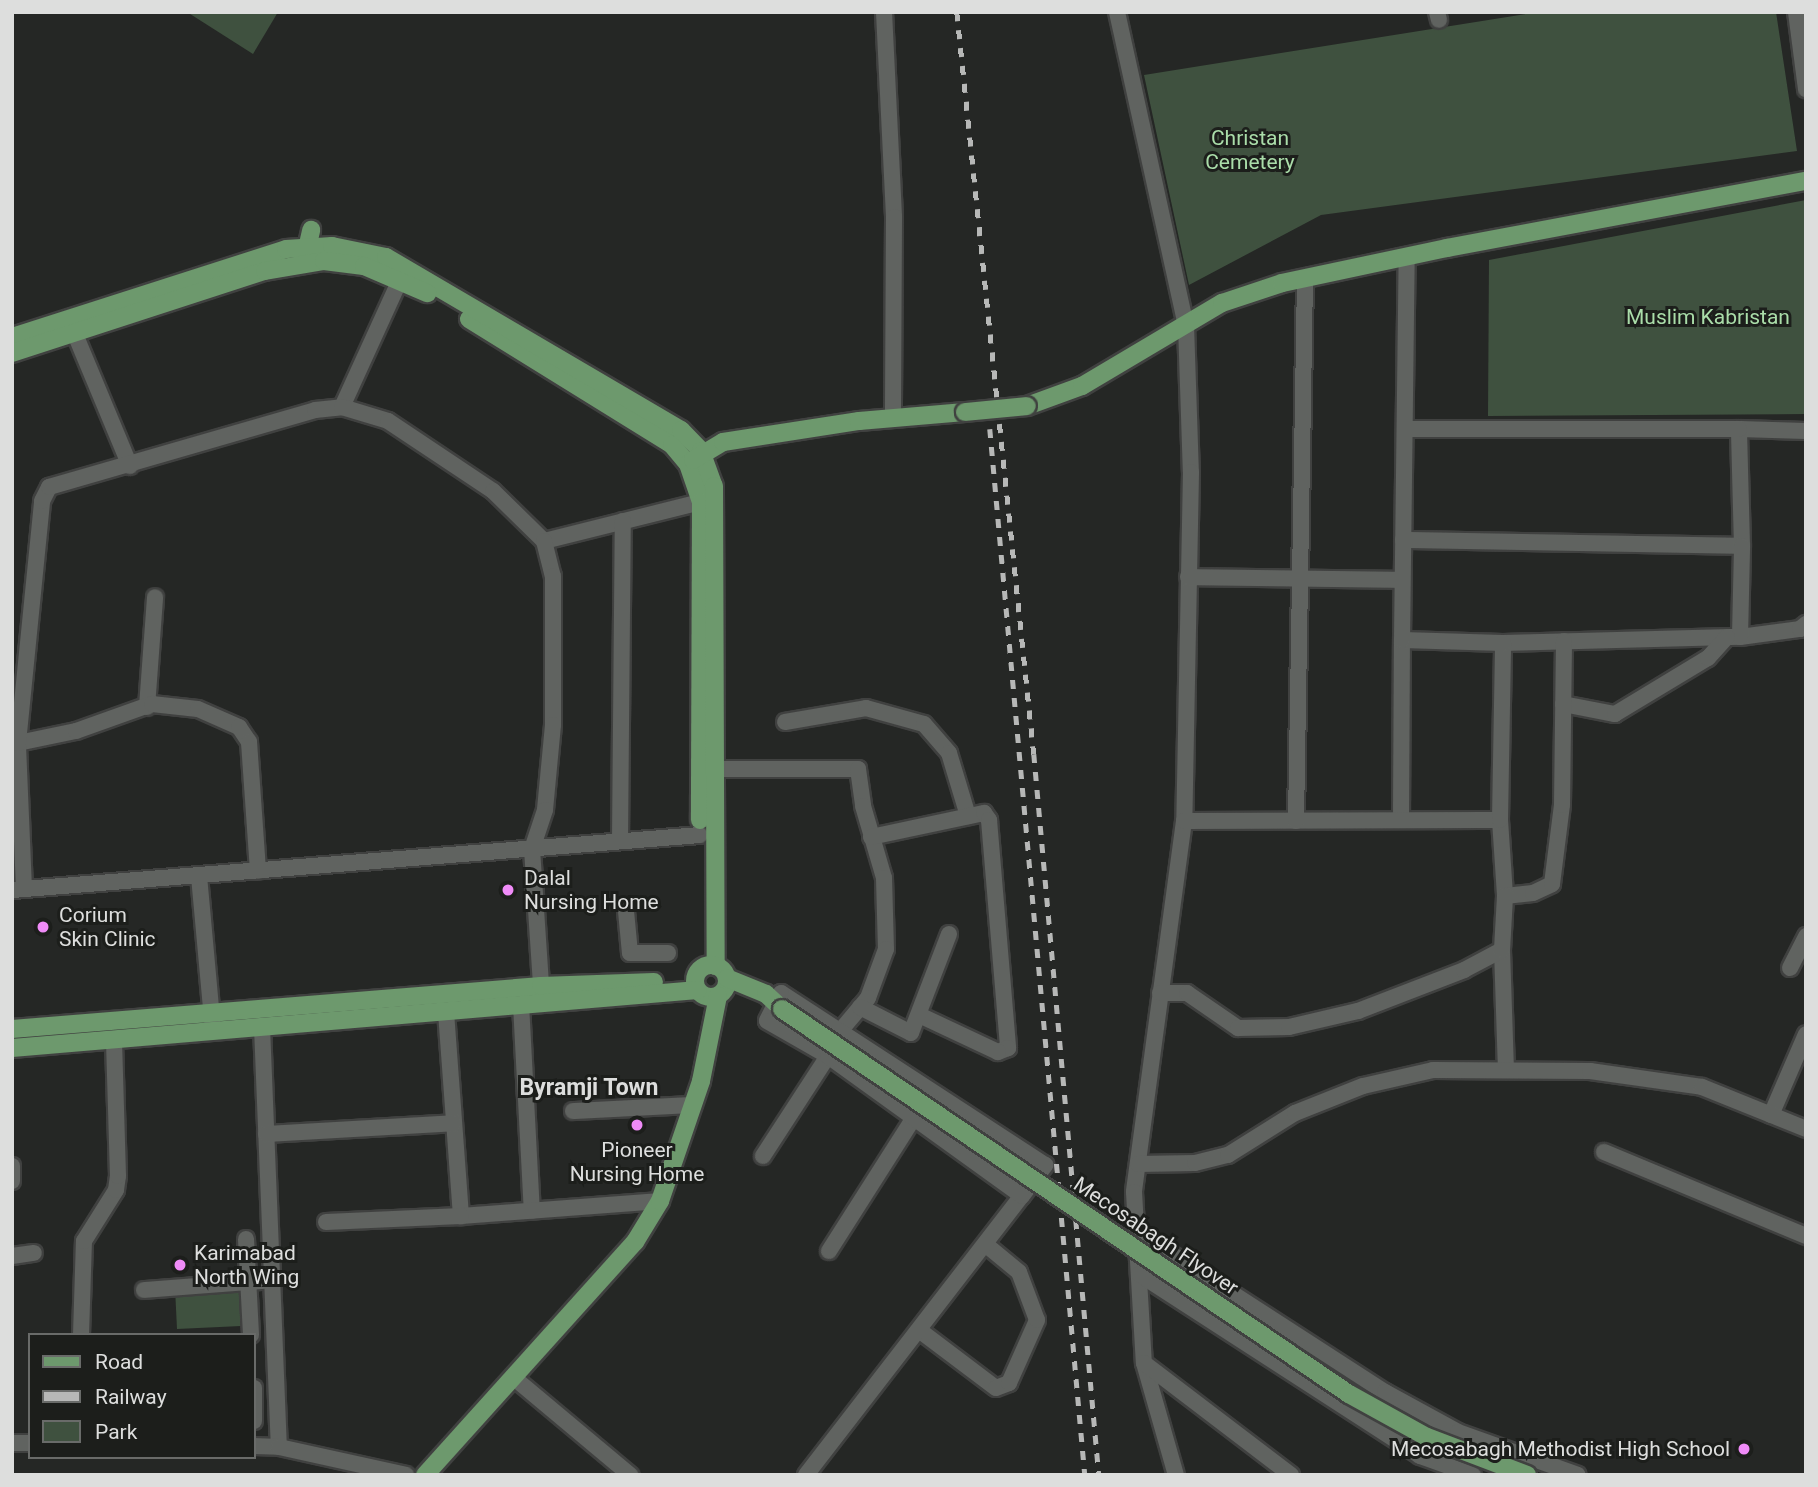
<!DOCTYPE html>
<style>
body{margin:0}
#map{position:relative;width:1818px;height:1487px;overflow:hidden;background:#252725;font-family:Roboto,sans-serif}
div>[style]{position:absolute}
.green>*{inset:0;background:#3f513f}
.roads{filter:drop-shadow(2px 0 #404140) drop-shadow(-2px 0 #404140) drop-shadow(0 2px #404140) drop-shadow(0 -2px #404140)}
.minor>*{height:16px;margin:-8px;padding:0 8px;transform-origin:8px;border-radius:8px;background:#606360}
.major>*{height:18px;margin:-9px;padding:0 9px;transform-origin:9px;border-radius:9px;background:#6d996d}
.major>.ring{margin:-9px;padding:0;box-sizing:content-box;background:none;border:18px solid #6d996d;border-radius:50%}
.rail>*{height:4.5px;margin-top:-2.25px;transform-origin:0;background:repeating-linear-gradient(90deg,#b7b8b7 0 9px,transparent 0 18px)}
.bridges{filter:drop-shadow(2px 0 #404140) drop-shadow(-2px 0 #404140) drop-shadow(0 2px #404140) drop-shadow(0 -2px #404140)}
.major-bridge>*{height:18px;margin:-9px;padding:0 9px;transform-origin:9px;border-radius:9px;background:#6d996d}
.dots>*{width:19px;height:19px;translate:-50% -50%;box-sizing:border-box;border:4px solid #1c1e1b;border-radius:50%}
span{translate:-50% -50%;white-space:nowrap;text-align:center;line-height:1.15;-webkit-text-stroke:6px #1c1e1b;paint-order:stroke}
.park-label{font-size:21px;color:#aadda9}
.poi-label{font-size:21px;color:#dddedd}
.left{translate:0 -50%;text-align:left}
.right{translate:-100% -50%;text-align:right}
.street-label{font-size:21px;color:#dddedd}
.neighbourhood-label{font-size:23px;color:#dddedd;font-weight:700}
.frame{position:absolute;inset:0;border:14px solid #dddedd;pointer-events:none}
.legend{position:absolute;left:28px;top:1333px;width:228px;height:126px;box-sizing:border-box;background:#1c1e1b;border:2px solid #696b69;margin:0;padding:9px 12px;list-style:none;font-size:21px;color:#dddedd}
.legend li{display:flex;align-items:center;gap:14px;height:35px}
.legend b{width:35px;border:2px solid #696b69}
</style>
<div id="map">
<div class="green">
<div style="clip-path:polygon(187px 12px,278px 12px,253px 54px)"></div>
<div style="clip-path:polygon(1538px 12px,1776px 12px,1797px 151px,1321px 215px,1189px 285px,1144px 75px)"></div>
<div style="clip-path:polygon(1806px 200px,1806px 414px,1488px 416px,1489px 260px)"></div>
<div style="clip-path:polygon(241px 1286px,241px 1326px,177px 1329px,175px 1288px)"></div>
</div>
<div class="roads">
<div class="minor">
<div style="left:884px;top:12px;width:205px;rotate:87.2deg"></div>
<div style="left:894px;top:217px;width:201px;rotate:90.3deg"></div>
<div style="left:1117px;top:12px;width:321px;rotate:77.6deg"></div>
<div style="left:1186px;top:325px;width:147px;rotate:88.1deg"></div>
<div style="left:1191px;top:472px;width:349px;rotate:91.1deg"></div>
<div style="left:1184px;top:821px;width:374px;rotate:97.7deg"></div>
<div style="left:1134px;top:1192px;width:171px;rotate:86.7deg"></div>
<div style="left:1144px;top:1363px;width:116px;rotate:74.1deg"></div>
<div style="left:1437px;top:12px;width:8px;rotate:76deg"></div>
<div style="left:1796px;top:12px;width:78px;rotate:82.6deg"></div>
<div style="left:75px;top:334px;width:143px;rotate:67.4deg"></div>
<div style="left:342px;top:407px;width:140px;rotate:-65.5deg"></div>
<div style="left:1739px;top:429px;width:67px;rotate:1.7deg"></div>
<div style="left:1403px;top:540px;width:339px;rotate:1deg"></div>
<div style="left:1742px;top:546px;width:117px;rotate:-91.5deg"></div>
<div style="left:1739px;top:429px;width:334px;rotate:180deg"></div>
<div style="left:544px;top:541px;width:162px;rotate:-14deg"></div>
<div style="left:1188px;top:577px;width:214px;rotate:0.8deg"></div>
<div style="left:1740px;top:637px;width:61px;rotate:-7.6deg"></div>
<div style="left:1800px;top:629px;width:8px;rotate:-40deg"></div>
<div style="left:1503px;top:643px;width:237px;rotate:-1.5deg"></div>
<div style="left:1740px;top:637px;width:91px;rotate:-88.7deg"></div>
<div style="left:1563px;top:704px;width:53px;rotate:10.9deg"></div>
<div style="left:1615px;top:714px;width:109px;rotate:-31.1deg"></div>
<div style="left:1708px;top:658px;width:28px;rotate:-48deg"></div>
<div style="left:147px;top:707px;width:110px;rotate:-85.8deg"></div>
<div style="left:785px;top:722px;width:82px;rotate:-9.8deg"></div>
<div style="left:866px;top:708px;width:60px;rotate:15.4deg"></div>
<div style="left:924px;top:724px;width:38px;rotate:49deg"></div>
<div style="left:949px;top:753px;width:66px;rotate:73.2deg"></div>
<div style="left:18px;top:743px;width:59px;rotate:-11.7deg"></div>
<div style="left:76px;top:731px;width:81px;rotate:-19.6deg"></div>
<div style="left:152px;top:704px;width:46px;rotate:6.2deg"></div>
<div style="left:198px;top:709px;width:45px;rotate:23.7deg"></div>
<div style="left:239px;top:727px;width:18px;rotate:56deg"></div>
<div style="left:249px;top:742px;width:129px;rotate:86deg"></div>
<div style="left:712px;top:769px;width:146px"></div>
<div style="left:858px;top:769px;width:37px;rotate:82deg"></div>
<div style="left:863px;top:806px;width:75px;rotate:73.7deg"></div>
<div style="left:884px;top:878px;width:71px;rotate:88.4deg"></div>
<div style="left:886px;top:949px;width:52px;rotate:110.2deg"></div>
<div style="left:868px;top:998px;width:42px;rotate:130.2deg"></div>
<div style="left:1401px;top:820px;width:180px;rotate:-89.7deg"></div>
<div style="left:1500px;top:820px;width:76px;rotate:86.2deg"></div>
<div style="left:1505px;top:896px;width:28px;rotate:-6deg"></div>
<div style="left:1533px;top:893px;width:21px;rotate:-25deg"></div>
<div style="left:1552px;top:884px;width:80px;rotate:-82.8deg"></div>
<div style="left:1562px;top:805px;width:164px;rotate:-89.3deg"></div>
<div style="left:1184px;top:821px;width:316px;rotate:-0.2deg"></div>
<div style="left:1500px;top:820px;width:177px;rotate:-89deg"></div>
<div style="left:1503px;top:643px;width:101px;rotate:-178.3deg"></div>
<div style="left:1402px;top:640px;width:384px;rotate:-89.3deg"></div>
<div style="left:1296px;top:821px;width:543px;rotate:-89.05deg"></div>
<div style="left:871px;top:837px;width:116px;rotate:-12deg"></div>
<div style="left:984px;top:813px;width:9px;rotate:54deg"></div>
<div style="left:989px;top:820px;width:229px;rotate:85.2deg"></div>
<div style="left:1008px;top:1048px;width:11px;rotate:158deg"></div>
<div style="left:998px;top:1052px;width:87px;rotate:-154.9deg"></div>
<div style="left:620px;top:841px;width:320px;rotate:-89.5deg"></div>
<div style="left:199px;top:876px;width:156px;rotate:84.8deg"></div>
<div style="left:24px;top:889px;width:146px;rotate:-92.4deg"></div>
<div style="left:18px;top:743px;width:243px;rotate:-84.3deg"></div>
<div style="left:42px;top:501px;width:16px;rotate:-63deg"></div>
<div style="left:49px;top:487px;width:277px;rotate:-16.1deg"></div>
<div style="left:315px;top:410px;width:27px;rotate:-6deg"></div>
<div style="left:342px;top:407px;width:48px;rotate:16.9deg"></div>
<div style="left:388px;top:421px;width:126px;rotate:33.7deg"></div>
<div style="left:493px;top:491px;width:71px;rotate:44.4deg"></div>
<div style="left:544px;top:541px;width:36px;rotate:76deg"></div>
<div style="left:553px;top:576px;width:149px;rotate:90deg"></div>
<div style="left:553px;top:725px;width:85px;rotate:95.4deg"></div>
<div style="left:545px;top:810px;width:41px;rotate:108.4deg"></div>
<div style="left:532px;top:849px;width:150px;rotate:86.2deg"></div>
<div style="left:12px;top:890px;width:690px;rotate:-4.57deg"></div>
<div style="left:626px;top:911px;width:42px;rotate:84.6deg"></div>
<div style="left:630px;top:953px;width:38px"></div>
<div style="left:1502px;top:950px;width:119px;rotate:88.1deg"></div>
<div style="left:1790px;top:968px;width:36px;rotate:-63deg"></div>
<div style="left:1160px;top:993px;width:27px"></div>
<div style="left:1187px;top:993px;width:62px;rotate:34.5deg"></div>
<div style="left:1238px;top:1028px;width:51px;rotate:-1.1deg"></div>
<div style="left:1289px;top:1027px;width:71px;rotate:-13.1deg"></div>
<div style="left:1358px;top:1011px;width:114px;rotate:-21.1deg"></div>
<div style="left:1464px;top:970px;width:43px;rotate:-27.8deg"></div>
<div style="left:1502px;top:950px;width:54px;rotate:-86.8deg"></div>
<div style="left:521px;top:1004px;width:207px;rotate:87deg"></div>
<div style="left:860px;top:1007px;width:57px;rotate:27deg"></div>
<div style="left:911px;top:1033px;width:106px;rotate:-69deg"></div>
<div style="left:446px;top:1012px;width:205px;rotate:85.8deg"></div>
<div style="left:461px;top:1216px;width:200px;rotate:-4.3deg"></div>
<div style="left:262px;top:1027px;width:420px;rotate:87.7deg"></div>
<div style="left:573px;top:1111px;width:120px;rotate:-2.9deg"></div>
<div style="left:1771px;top:1115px;width:88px;rotate:-66.6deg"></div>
<div style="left:266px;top:1134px;width:188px;rotate:-3.3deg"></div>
<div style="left:1604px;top:1152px;width:219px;rotate:22.6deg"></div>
<div style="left:763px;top:1156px;width:119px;rotate:-57deg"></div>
<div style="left:1138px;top:1164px;width:57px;rotate:-1deg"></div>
<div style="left:1195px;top:1163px;width:34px;rotate:-14deg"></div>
<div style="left:1228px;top:1155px;width:79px;rotate:-32.1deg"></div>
<div style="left:1295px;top:1113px;width:73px;rotate:-21.7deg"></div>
<div style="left:1363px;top:1086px;width:72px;rotate:-12.9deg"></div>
<div style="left:1433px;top:1070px;width:157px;rotate:0.4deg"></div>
<div style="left:1590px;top:1071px;width:113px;rotate:8.1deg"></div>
<div style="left:1702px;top:1087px;width:112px;rotate:22deg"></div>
<div style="left:12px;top:1166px;width:15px;rotate:90deg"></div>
<div style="left:326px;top:1222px;width:135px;rotate:-2.5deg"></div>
<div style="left:1136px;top:1231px;width:297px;rotate:32.9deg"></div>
<div style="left:1385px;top:1392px;width:83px;rotate:28.7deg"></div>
<div style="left:1458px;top:1432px;width:127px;rotate:19.7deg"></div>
<div style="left:246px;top:1239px;width:96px;rotate:87deg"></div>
<div style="left:829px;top:1251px;width:160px;rotate:-57.5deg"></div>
<div style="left:12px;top:1256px;width:22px;rotate:-8deg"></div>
<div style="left:1139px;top:1274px;width:335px;rotate:32.9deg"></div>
<div style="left:1420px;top:1456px;width:56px;rotate:19.7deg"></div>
<div style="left:144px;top:1290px;width:129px;rotate:-4.4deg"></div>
<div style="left:919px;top:1330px;width:96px;rotate:37deg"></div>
<div style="left:996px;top:1388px;width:14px;rotate:-21deg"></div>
<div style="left:1009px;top:1383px;width:69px;rotate:-66deg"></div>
<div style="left:1037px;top:1320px;width:51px;rotate:-110.6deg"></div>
<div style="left:1019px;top:1272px;width:44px;rotate:-140.5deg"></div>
<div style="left:81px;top:1335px;width:94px;rotate:-88.2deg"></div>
<div style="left:84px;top:1241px;width:60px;rotate:-57.9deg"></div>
<div style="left:116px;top:1190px;width:14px;rotate:-82deg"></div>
<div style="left:118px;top:1176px;width:137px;rotate:-91.7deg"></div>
<div style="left:1144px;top:1363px;width:185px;rotate:37.3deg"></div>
<div style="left:513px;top:1377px;width:153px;rotate:39.9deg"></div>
<div style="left:254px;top:1388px;width:33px;rotate:90deg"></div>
<div style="left:12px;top:1443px;width:18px"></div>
<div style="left:254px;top:1446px;width:25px;rotate:2deg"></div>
<div style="left:279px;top:1447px;width:130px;rotate:12.4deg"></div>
<div style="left:806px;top:1475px;width:353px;rotate:-52.3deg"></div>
<div style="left:1022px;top:1196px;width:39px;rotate:-53deg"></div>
<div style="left:1045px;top:1165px;width:315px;rotate:-146.9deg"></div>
<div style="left:781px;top:993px;width:31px;rotate:117deg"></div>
<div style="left:767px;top:1021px;width:70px;rotate:29.8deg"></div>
<div style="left:828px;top:1056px;width:239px;rotate:35.8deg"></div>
</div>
<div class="major">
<div style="left:305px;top:257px;width:28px;rotate:-77deg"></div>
<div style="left:469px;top:319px;width:239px;rotate:31.8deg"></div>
<div style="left:672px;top:445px;width:25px;rotate:50deg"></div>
<div style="left:688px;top:464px;width:40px;rotate:71.1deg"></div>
<div style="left:701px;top:502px;width:318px;rotate:90.2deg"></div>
<div style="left:12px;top:337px;width:288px;rotate:-17.8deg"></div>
<div style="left:286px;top:249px;width:46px;rotate:-3.7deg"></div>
<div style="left:332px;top:246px;width:55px;rotate:11.5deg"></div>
<div style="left:386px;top:257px;width:342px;rotate:30.4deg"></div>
<div style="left:681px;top:430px;width:29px;rotate:46deg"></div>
<div style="left:701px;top:451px;width:37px;rotate:70deg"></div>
<div style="left:714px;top:486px;width:480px;rotate:89.8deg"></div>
<div style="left:12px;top:353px;width:266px;rotate:-18deg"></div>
<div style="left:265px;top:271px;width:60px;rotate:-9.6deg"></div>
<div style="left:324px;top:261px;width:40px;rotate:7.1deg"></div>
<div style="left:364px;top:266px;width:69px;rotate:23.2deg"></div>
<div style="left:1027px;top:406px;width:59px;rotate:-20deg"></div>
<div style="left:1082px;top:386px;width:163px;rotate:-30.7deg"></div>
<div style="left:1222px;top:303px;width:63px;rotate:-18.4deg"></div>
<div style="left:1282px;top:283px;width:169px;rotate:-12deg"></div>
<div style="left:1447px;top:248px;width:365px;rotate:-10.6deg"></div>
<div style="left:693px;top:460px;width:35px;rotate:-31deg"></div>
<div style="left:723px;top:442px;width:138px;rotate:-8.8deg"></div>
<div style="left:859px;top:421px;width:106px;rotate:-4.9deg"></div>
<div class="ring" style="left:695px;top:965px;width:14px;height:14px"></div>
<div style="left:727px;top:978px;width:42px;rotate:22.3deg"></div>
<div style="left:766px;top:994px;width:22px;rotate:43deg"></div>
<div style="left:12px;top:1029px;width:531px;rotate:-4.65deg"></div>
<div style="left:541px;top:986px;width:113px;rotate:-2deg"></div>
<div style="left:12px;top:1048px;width:688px;rotate:-4.83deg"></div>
<div style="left:425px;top:1475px;width:314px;rotate:-48deg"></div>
<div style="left:635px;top:1242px;width:48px;rotate:-58.6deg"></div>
<div style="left:660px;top:1201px;width:127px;rotate:-71.1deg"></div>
<div style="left:701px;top:1081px;width:87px;rotate:-78.7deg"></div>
</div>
</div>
<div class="rail">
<div style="left:957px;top:12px;width:746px;rotate:84.08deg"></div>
<div style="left:1034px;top:754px;width:724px;rotate:84.85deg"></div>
<div style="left:990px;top:429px;width:1050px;rotate:84.81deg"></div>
</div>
<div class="bridges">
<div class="major-bridge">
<div style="left:965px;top:412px;width:62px;rotate:-5.5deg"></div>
<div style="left:782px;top:1009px;width:685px;rotate:34.18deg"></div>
<div style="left:1349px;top:1394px;width:89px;rotate:28.9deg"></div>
<div style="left:1427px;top:1437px;width:107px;rotate:20.8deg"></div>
</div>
</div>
<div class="dots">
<div style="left:508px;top:890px;background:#ef8bf7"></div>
<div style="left:43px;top:927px;background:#ef8bf7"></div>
<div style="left:637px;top:1125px;background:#ef8bf7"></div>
<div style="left:180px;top:1265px;background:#ef8bf7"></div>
<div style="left:1744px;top:1449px;background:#ef8bf7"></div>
</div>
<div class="park-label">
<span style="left:1250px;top:150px">Christan<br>Cemetery</span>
<span style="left:1708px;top:317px">Muslim Kabristan</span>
</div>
<div class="poi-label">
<span class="left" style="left:524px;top:890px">Dalal<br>Nursing Home</span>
<span class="left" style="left:59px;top:927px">Corium<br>Skin Clinic</span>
<span style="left:637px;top:1162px">Pioneer<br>Nursing Home</span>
<span class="left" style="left:194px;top:1265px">Karimabad<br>North Wing</span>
<span class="right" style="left:1730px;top:1449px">Mecosabagh Methodist High School</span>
</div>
<div class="street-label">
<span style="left:1156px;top:1236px;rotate:34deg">Mecosabagh Flyover</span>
</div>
<div class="neighbourhood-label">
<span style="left:589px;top:1088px">Byramji Town</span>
</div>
<div class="frame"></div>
<ul class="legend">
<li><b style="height:9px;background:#6d996d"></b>Road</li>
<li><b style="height:9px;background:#b7b8b7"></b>Railway</li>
<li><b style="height:19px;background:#3f513f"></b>Park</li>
</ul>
</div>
